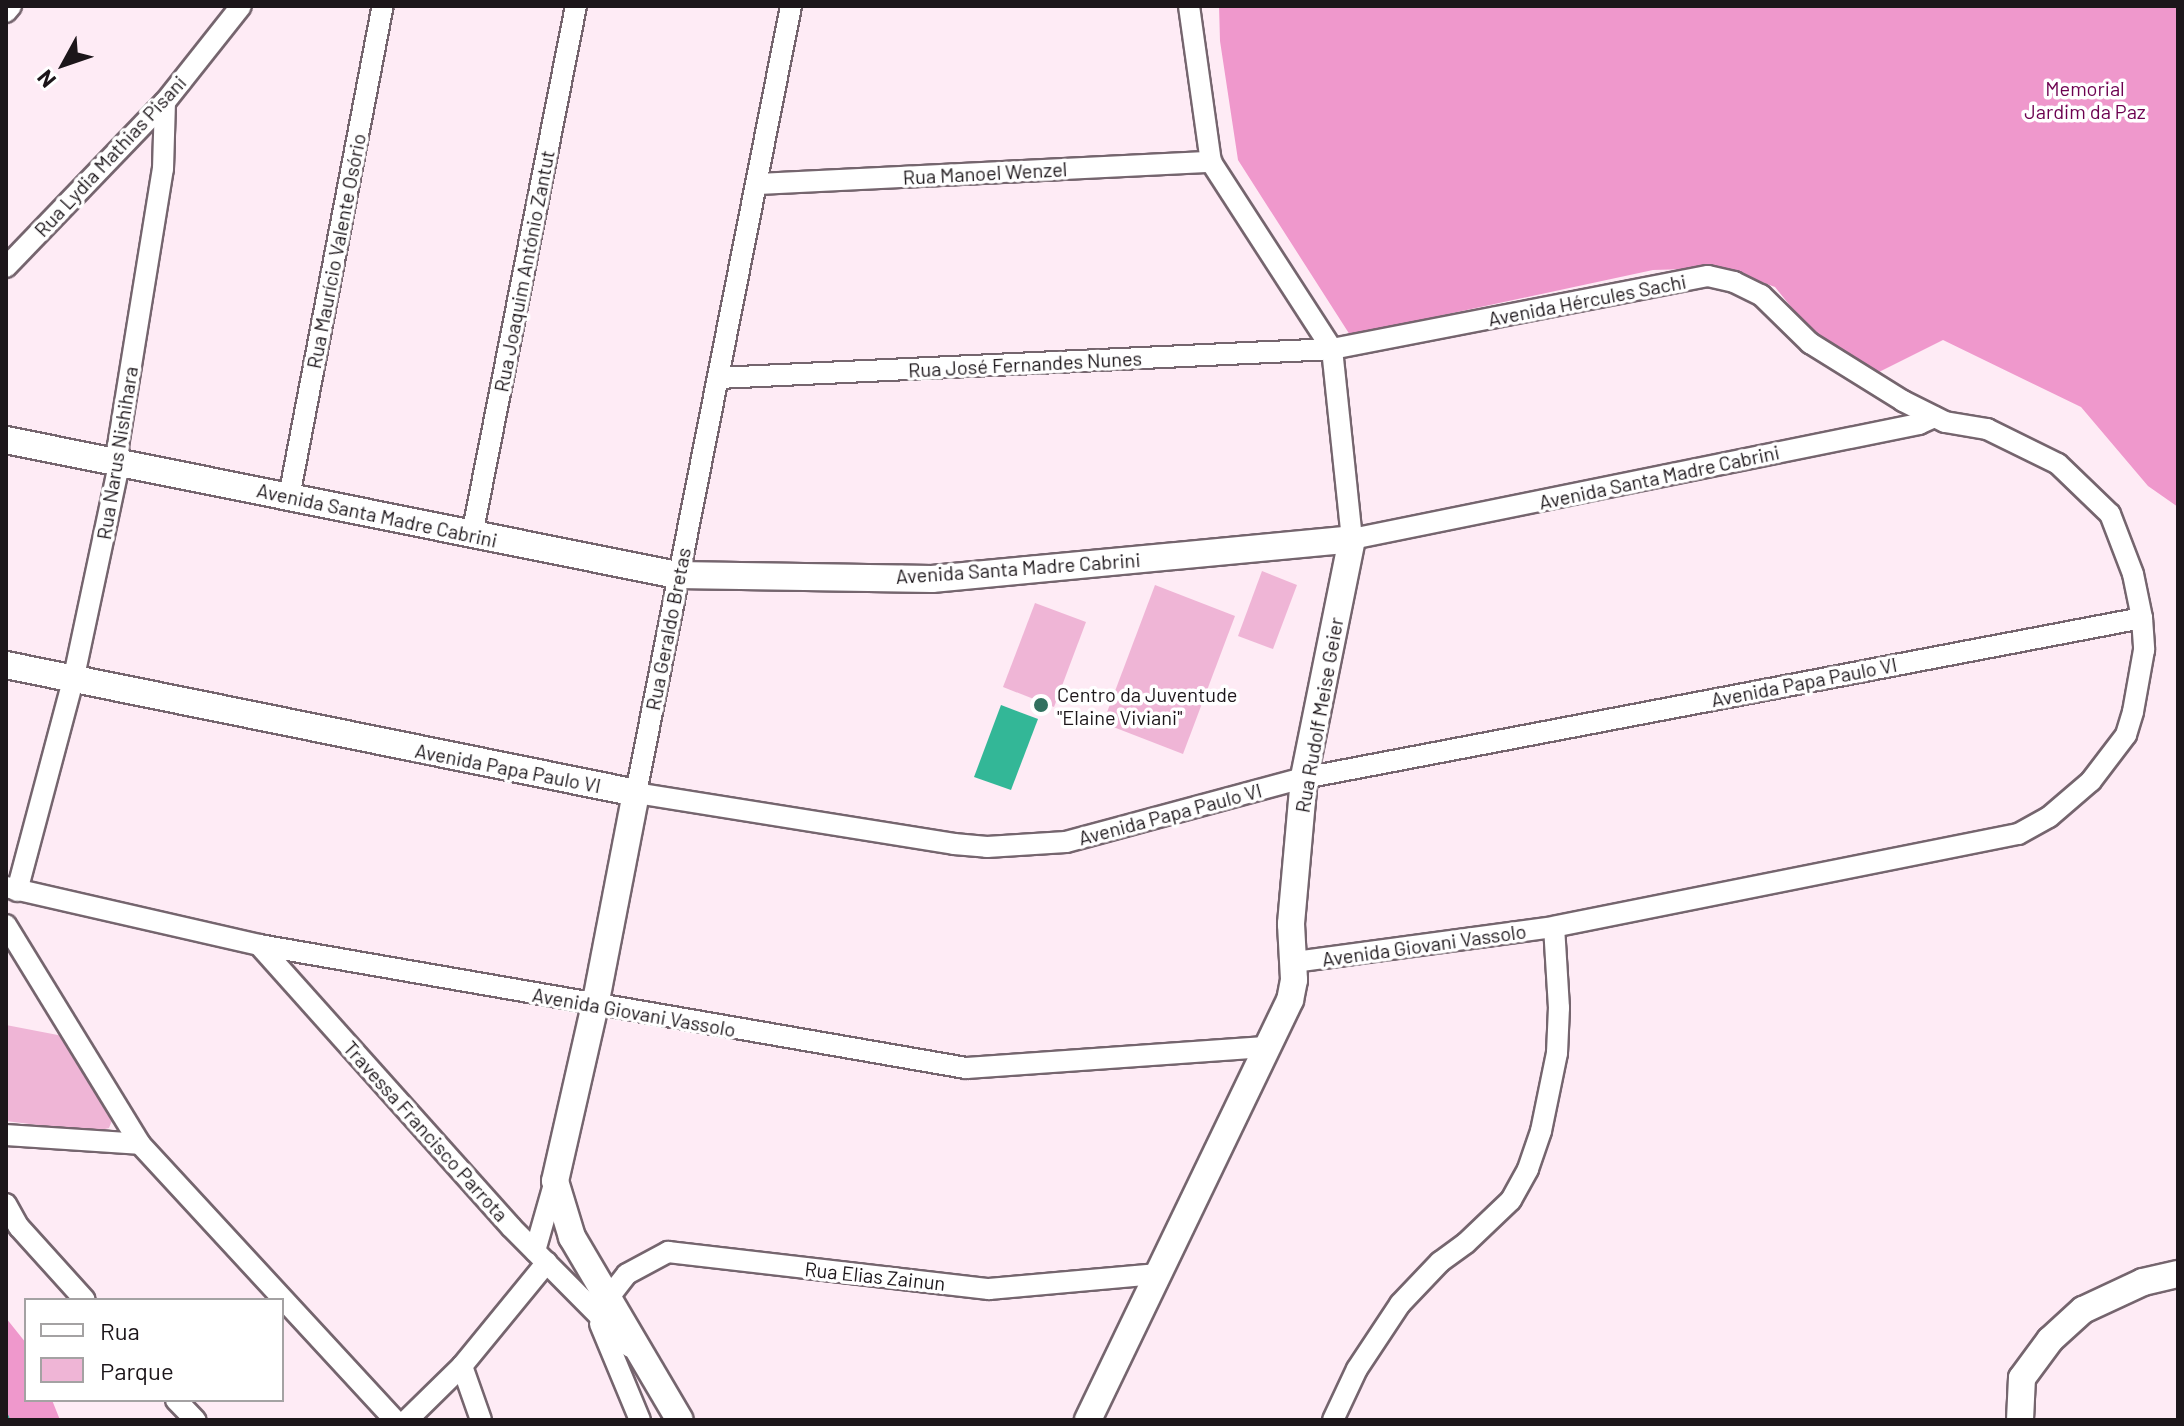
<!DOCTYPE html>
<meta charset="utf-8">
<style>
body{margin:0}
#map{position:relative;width:2184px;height:1426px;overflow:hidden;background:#feebf5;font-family:Barlow,sans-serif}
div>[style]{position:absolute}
.green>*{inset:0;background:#efb5d6}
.forest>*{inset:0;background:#ef98cc}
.water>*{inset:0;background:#33b797}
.stream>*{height:6px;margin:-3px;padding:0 3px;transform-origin:3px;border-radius:3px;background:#33b797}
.roads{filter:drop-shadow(2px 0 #75656e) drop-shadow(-2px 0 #75656e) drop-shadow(0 2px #75656e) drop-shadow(0 -2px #75656e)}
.minor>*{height:20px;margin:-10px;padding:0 10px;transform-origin:10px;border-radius:10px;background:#fff}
.major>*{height:26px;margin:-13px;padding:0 13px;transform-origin:13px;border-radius:13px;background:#fff}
.dots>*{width:22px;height:22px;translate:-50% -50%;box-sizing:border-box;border:4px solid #fff;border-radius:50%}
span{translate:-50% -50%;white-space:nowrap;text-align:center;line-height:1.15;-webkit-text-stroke:7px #fff;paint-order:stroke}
.park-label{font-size:20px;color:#6c004f}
.street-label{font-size:20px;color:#1c161a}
.poi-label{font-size:20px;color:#1c161a}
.left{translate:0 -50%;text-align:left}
.frame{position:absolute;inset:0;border:8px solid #1c161a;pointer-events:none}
.legend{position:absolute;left:24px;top:1298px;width:260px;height:104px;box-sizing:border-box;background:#fff;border:2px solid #a4a2a3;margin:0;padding:10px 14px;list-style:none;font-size:24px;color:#1c161a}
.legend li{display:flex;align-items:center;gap:16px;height:40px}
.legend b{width:40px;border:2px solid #a4a2a3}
.north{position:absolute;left:24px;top:24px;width:80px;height:80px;-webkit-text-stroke:6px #fff;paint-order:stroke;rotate:230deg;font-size:22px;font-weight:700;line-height:32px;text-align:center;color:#1c161a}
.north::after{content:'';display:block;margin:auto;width:28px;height:36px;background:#1c161a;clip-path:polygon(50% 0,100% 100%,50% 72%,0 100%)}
</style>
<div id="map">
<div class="green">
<div style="clip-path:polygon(1262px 571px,1297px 585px,1273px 649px,1238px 636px)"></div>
<div style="clip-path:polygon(1155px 585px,1235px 616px,1183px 754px,1103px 723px)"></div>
<div style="clip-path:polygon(1035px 603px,1086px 622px,1054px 707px,1003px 687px)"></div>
<div style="clip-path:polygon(6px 1025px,63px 1036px,113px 1118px,109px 1128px,93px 1132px,6px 1121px)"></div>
</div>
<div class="forest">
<div style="clip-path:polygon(1219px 6px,2178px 6px,2178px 507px,2148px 486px,2081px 407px,1943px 340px,1879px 372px,1813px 334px,1775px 287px,1723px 268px,1653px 270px,1350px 335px,1238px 160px,1220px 41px)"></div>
<div style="clip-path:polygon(6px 1318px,26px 1343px,26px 1400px,52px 1400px,60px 1420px,6px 1420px)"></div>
</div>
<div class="water">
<div style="clip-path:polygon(1001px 705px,1038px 719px,1011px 790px,974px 777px)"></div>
</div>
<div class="stream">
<div style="left:6px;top:1417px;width:3px;rotate:72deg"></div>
</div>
<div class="roads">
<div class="minor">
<div style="left:791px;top:6px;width:802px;rotate:101.14deg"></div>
<div style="left:636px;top:793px;width:322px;rotate:9.1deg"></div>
<div style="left:954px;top:844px;width:33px;rotate:5deg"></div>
<div style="left:987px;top:847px;width:79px;rotate:-3.6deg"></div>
<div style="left:1066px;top:842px;width:246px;rotate:-15.1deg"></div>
<div style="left:1304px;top:778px;width:853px;rotate:-10.81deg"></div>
<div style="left:1189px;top:6px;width:158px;rotate:82deg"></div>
<div style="left:1211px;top:162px;width:223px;rotate:57.1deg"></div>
<div style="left:1332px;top:349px;width:191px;rotate:84deg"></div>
<div style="left:1352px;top:539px;width:579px;rotate:-11.47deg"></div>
<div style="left:1919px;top:424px;width:17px;rotate:-25deg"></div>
<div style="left:6px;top:12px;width:8px;rotate:-50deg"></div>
<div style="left:758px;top:184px;width:454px;rotate:-2.8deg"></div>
<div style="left:6px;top:267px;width:229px;rotate:-46.1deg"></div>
<div style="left:165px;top:102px;width:122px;rotate:-51.6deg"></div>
<div style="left:718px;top:378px;width:615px;rotate:-2.7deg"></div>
<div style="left:1332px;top:349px;width:383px;rotate:-11deg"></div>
<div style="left:1708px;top:276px;width:27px;rotate:13deg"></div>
<div style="left:1734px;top:282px;width:30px;rotate:26deg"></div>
<div style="left:1761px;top:295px;width:69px;rotate:44.4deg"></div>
<div style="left:1810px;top:343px;width:110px;rotate:31.9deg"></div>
<div style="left:1903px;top:401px;width:47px;rotate:26.6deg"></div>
<div style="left:1945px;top:422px;width:43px;rotate:9.5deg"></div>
<div style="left:1987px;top:429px;width:79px;rotate:26.2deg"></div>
<div style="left:2058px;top:464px;width:72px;rotate:43.9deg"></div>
<div style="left:2110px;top:514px;width:64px;rotate:69deg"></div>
<div style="left:2133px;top:574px;width:45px;rotate:78.4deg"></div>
<div style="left:2142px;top:618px;width:32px;rotate:86deg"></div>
<div style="left:2144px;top:650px;width:63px;rotate:100.1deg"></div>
<div style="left:2133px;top:712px;width:24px;rotate:107deg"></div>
<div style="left:2126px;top:735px;width:58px;rotate:127.3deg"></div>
<div style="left:2091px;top:781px;width:55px;rotate:139.4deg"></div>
<div style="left:2049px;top:817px;width:35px;rotate:151deg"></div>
<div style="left:2018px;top:834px;width:473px;rotate:168.7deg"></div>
<div style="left:1554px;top:927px;width:262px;rotate:172.3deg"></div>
<div style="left:289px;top:497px;width:500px;rotate:-79.2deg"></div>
<div style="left:472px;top:535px;width:539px;rotate:-78.88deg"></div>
<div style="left:6px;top:887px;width:260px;rotate:12.9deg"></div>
<div style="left:259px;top:945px;width:718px;rotate:9.87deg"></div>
<div style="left:966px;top:1068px;width:304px;rotate:-4deg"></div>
<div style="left:17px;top:891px;width:217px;rotate:-75.1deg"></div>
<div style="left:73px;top:681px;width:222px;rotate:-78deg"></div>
<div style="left:119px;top:464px;width:18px;rotate:-93deg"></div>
<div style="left:118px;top:446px;width:281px;rotate:-80.8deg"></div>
<div style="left:163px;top:169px;width:67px;rotate:-88.3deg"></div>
<div style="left:6px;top:925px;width:257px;rotate:58.5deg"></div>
<div style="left:140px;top:1144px;width:376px;rotate:47.3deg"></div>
<div style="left:259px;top:945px;width:378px;rotate:48.2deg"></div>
<div style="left:511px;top:1227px;width:169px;rotate:45.2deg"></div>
<div style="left:6px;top:1135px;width:134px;rotate:3.8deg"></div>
<div style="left:6px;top:1204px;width:26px;rotate:61deg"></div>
<div style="left:19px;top:1227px;width:98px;rotate:47.9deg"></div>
<div style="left:535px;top:1251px;width:73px;rotate:-74.1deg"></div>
<div style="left:609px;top:1297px;width:29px;rotate:-52deg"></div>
<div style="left:627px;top:1274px;width:47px;rotate:-28.2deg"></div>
<div style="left:668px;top:1252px;width:323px;rotate:6.6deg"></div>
<div style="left:989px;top:1289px;width:170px;rotate:-5.1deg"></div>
<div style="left:600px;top:1324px;width:104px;rotate:67.4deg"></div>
<div style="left:462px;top:1366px;width:57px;rotate:70.6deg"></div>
<div style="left:176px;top:1400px;width:28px;rotate:46deg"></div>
<div style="left:407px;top:1420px;width:77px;rotate:-44.5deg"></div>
<div style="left:462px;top:1366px;width:134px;rotate:-50.7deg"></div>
<div style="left:1333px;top:1420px;width:56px;rotate:-64.8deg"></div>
<div style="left:1357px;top:1369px;width:78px;rotate:-56.5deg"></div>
<div style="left:1400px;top:1304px;width:58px;rotate:-46.4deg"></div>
<div style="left:1440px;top:1262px;width:32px;rotate:-36deg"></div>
<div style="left:1466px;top:1243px;width:62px;rotate:-43.7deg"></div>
<div style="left:1511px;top:1200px;width:35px;rotate:-61deg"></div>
<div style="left:1528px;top:1169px;width:40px;rotate:-71.1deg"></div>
<div style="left:1541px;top:1131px;width:80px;rotate:-78.4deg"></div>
<div style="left:1557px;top:1053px;width:45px;rotate:-87.5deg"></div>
<div style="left:1559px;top:1008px;width:81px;rotate:-93.5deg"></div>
</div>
<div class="major">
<div style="left:6px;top:440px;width:684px;rotate:11.38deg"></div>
<div style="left:677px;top:575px;width:255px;rotate:0.9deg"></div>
<div style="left:932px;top:579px;width:422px;rotate:-5.4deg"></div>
<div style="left:1352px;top:539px;width:244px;rotate:101.4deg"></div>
<div style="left:1304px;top:778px;width:147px;rotate:95.1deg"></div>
<div style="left:1291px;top:924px;width:56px;rotate:86.9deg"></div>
<div style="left:1294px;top:980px;width:20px;rotate:101deg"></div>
<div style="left:1290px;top:1000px;width:466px;rotate:115.7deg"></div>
<div style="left:6px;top:665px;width:643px;rotate:11.48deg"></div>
<div style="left:636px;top:793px;width:216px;rotate:100.9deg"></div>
<div style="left:595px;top:1005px;width:180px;rotate:102.8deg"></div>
<div style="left:555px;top:1181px;width:59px;rotate:73.1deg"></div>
<div style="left:572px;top:1237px;width:212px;rotate:59.5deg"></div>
<div style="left:2020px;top:1420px;width:42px;rotate:-87.3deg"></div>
<div style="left:2022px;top:1378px;width:47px;rotate:-53.6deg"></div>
<div style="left:2050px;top:1340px;width:45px;rotate:-42.3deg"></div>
<div style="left:2083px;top:1310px;width:66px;rotate:-25deg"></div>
<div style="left:2143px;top:1282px;width:36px;rotate:-13deg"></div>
</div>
</div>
<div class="dots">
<div style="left:1041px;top:705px;background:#31715f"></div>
</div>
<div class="park-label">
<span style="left:2085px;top:100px">Memorial<br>Jardim da Paz</span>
</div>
<div class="street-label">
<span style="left:110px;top:156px;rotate:-47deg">Rua Lydia Mathias Pisani</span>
<span style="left:985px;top:173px;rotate:-3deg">Rua Manoel Wenzel</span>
<span style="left:336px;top:251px;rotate:-79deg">Rua Maurício Valente Osório</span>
<span style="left:524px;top:271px;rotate:-79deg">Rua Joaquim António Zantut</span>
<span style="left:1587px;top:300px;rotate:-11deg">Avenida Hércules Sachi</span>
<span style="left:1025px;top:364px;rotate:-3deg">Rua José Fernandes Nunes</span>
<span style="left:117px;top:453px;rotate:-81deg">Rua Narus Nishihara</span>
<span style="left:1659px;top:477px;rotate:-12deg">Avenida Santa Madre Cabrini</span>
<span style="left:377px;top:515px;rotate:12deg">Avenida Santa Madre Cabrini</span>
<span style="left:1018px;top:568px;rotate:-4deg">Avenida Santa Madre Cabrini</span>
<span style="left:668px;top:629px;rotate:-79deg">Rua Geraldo Bretas</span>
<span style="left:1804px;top:682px;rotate:-11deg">Avenida Papa Paulo VI</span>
<span style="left:1319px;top:715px;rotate:-80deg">Rua Rudolf Meise Geier</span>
<span style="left:508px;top:768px;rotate:11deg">Avenida Papa Paulo VI</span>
<span style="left:1170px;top:814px;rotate:-15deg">Avenida Papa Paulo VI</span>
<span style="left:1424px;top:945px;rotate:-8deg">Avenida Giovani Vassolo</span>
<span style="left:634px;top:1012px;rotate:10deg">Avenida Giovani Vassolo</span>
<span style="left:426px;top:1131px;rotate:48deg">Travessa Francisco Parrota</span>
<span style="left:875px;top:1276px;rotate:6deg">Rua Elias Zainun</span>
</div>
<div class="poi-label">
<span class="left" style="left:1057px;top:706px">Centro da Juventude<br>"Elaine Viviani"</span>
</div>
<div class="frame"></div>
<ul class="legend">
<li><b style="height:10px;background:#fff"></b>Rua</li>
<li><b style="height:22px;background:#efb5d6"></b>Parque</li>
</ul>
<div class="north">N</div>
</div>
